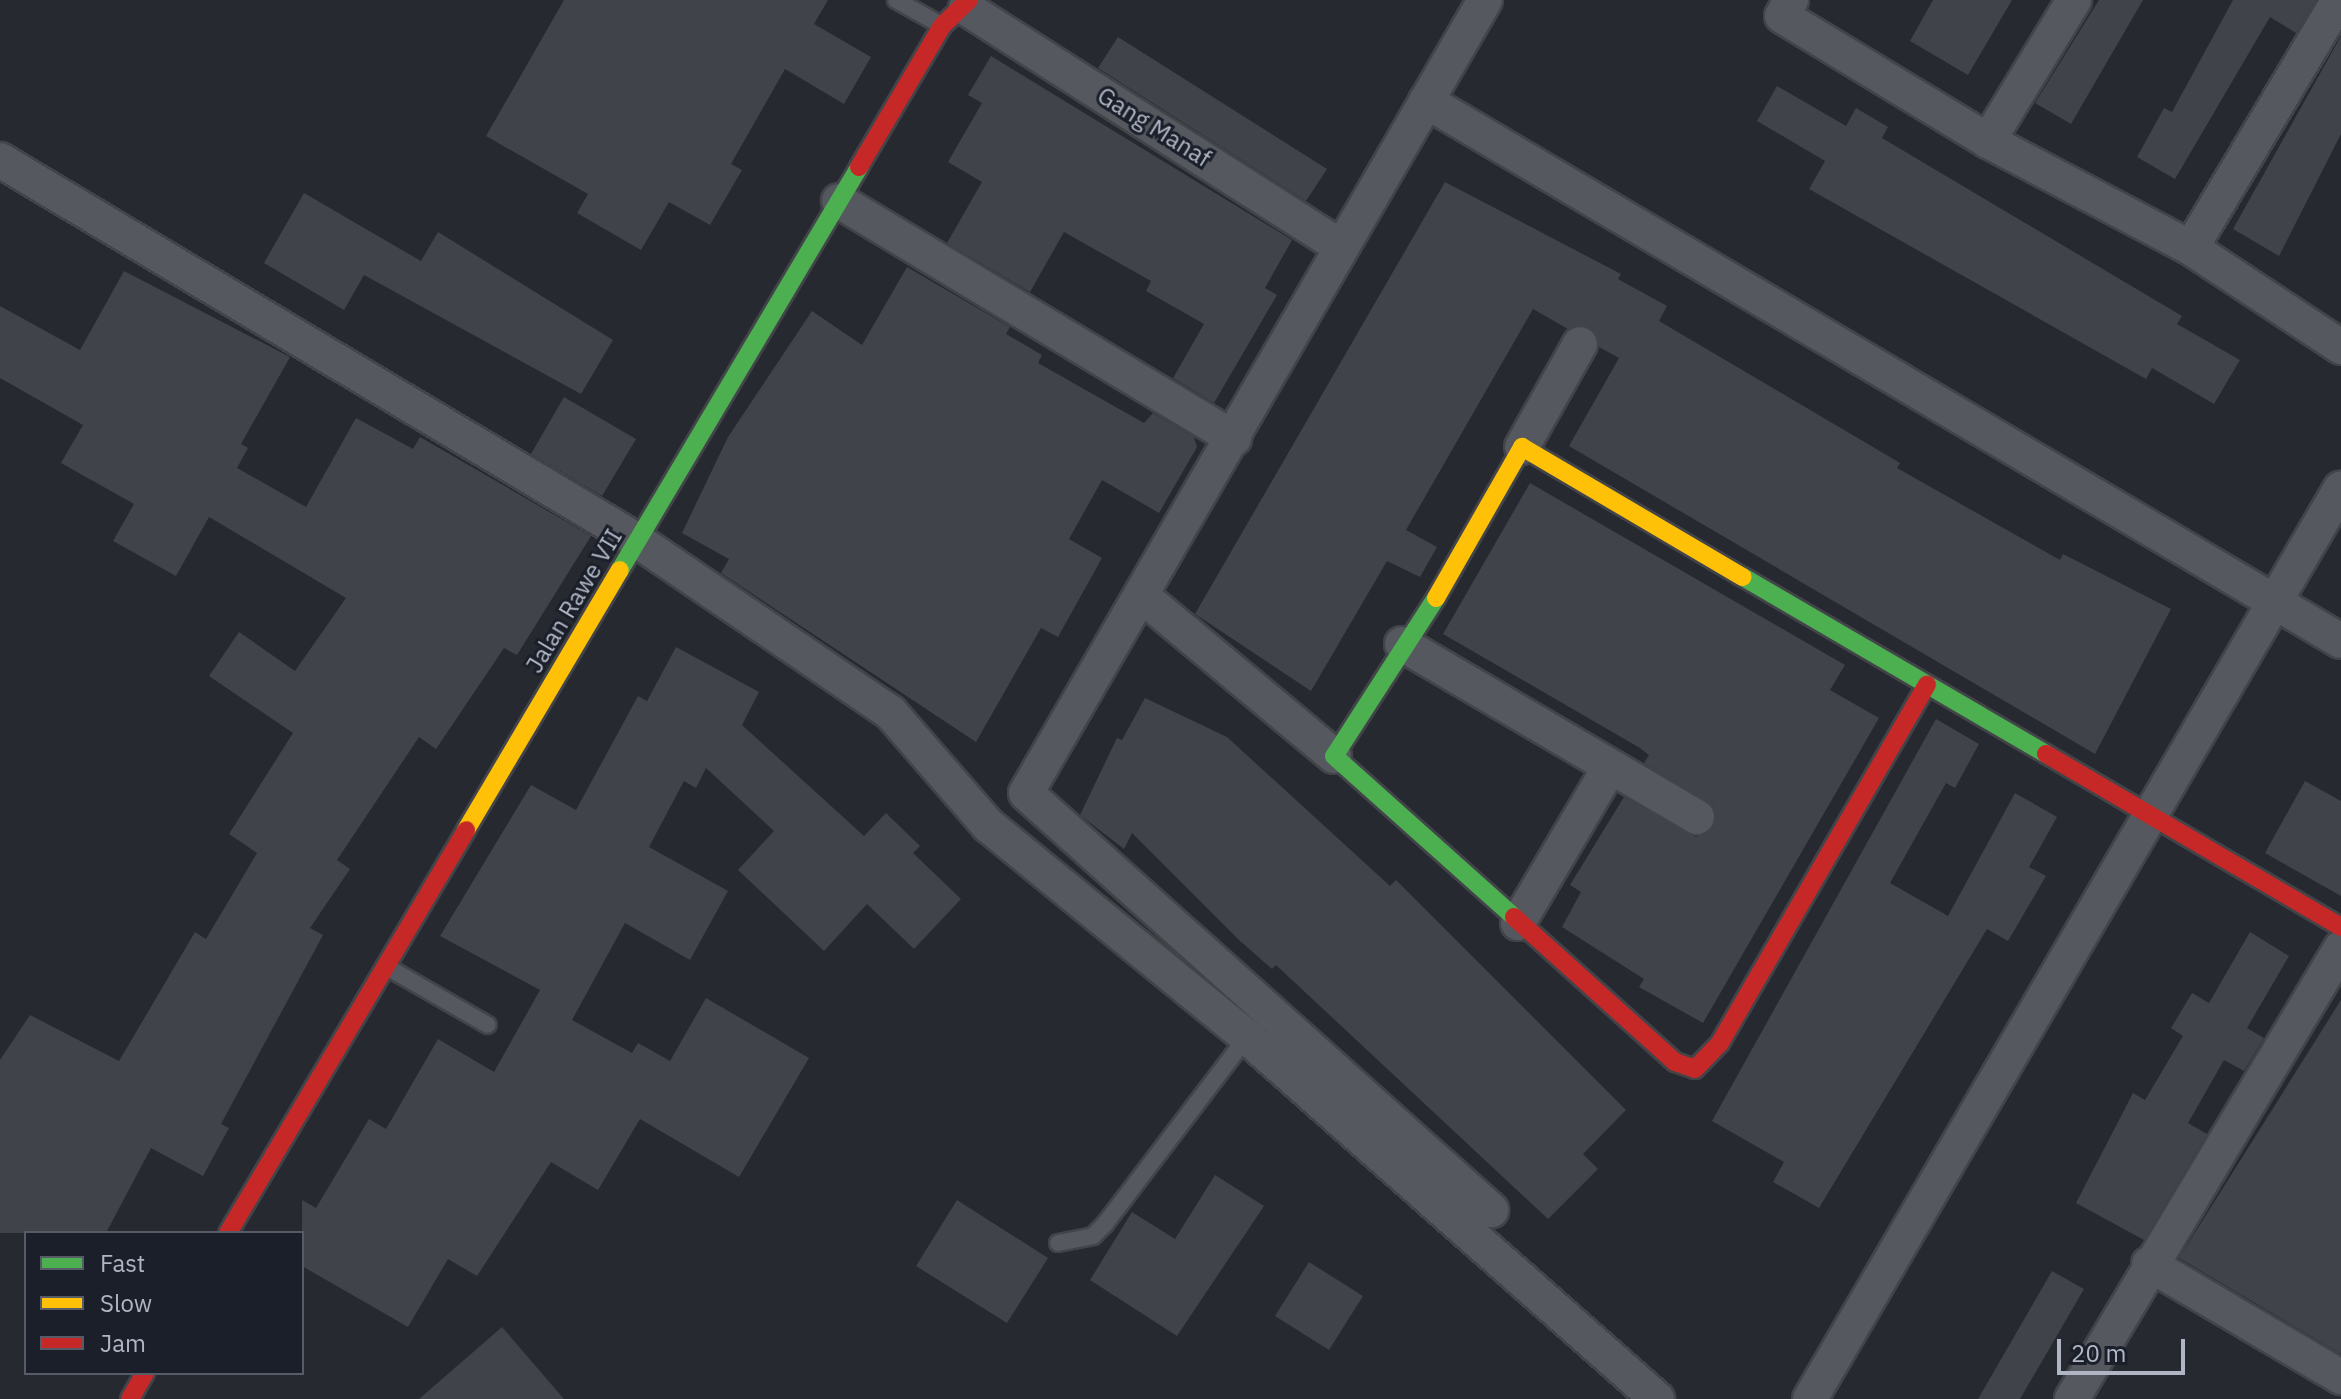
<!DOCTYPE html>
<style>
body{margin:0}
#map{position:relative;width:2341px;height:1399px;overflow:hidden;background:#262930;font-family:"IBM Plex Sans",sans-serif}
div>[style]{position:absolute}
.building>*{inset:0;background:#404349}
.roads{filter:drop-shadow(2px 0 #424449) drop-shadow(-2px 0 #424449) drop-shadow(0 2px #424449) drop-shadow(0 -2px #424449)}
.lane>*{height:16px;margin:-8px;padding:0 8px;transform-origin:8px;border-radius:8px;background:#55585e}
.street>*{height:34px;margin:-17px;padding:0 17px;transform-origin:17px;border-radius:17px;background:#55585e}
.fast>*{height:18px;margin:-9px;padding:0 9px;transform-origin:9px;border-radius:9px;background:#4caf50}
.slow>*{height:18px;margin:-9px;padding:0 9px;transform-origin:9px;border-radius:9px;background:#ffc107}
.jam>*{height:18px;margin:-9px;padding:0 9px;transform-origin:9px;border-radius:9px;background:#c62828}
span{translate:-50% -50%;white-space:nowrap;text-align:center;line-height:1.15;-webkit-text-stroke:6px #1a1f2a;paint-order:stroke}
.street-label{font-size:24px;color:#afb5c2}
.legend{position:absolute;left:24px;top:1231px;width:280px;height:144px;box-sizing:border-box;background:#1a1f2a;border:2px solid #565b67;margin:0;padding:10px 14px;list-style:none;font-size:24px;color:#afb5c2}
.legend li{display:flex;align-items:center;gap:16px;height:40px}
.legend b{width:40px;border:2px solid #565b67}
.scale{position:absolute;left:2057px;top:1339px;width:128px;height:36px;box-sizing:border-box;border:4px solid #afb5c2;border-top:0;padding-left:10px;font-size:24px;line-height:28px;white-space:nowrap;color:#afb5c2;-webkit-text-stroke:6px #1a1f2a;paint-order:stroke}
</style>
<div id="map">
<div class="building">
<div style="clip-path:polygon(564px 0,828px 0,814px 24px,871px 57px,844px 104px,785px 69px,731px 164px,742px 170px,710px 225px,669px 202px,641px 250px,577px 213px,588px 194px,486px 136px)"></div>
<div style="clip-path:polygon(1933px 0,2012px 0,1968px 75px,1910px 41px)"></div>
<div style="clip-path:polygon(2099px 0,2143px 0,2071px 124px,2035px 103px)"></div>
<div style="clip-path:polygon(2233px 0,2316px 0,2296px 33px,2270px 17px,2175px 179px,2137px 157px,2164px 108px,2172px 112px)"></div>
<div style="clip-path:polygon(2341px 36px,2341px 134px,2279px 256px,2233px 229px)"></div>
<div style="clip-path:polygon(1118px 37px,1327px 169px,1306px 201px,1098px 68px)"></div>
<div style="clip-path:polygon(991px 56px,1292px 240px,1265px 288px,1277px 295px,1214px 403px,1173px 378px,1204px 324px,1146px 291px,1151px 281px,1064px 232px,1030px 292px,947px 243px,982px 182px,948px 162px,982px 103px,968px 95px)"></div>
<div style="clip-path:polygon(1777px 86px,1846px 126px,1856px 108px,1888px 127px,1882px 138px,2182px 316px,2177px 324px,2240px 360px,2214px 404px,2152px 368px,2146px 379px,1809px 189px,1825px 161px,1757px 121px)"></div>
<div style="clip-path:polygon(1445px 182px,1621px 274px,1618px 279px,1667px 306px,1659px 321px,1900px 463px,1897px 468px,2060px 560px,2063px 554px,2171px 609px,2095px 754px,1569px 446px,1619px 358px,1599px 347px,1590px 327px,1568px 329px,1533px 309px,1406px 530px,1437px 547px,1420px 577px,1387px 561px,1311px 691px,1195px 614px)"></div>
<div style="clip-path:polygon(304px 193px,421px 261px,438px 232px,613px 340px,581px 394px,364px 275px,344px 310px,264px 263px)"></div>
<div style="clip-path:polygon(907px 267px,1010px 327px,1006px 334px,1042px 355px,1038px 363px,1144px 423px,1153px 413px,1194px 437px,1197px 447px,1159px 513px,1102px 480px,1069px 539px,1102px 558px,1058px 637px,1041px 628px,976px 742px,721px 573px,729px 559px,682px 533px,728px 437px,812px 311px,862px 345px)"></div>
<div style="clip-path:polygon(124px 271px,290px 357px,241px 444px,248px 448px,237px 468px,306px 507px,356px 418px,413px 449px,420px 437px,591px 536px,517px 655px,504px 648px,436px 749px,419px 737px,337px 860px,350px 869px,310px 928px,323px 935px,221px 1124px,229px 1128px,203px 1176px,151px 1148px,106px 1233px,0 1233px,0 1060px,30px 1015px,119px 1061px,195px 932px,206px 939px,257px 853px,229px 834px,293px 733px,209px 676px,239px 632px,295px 671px,346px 598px,209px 517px,176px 576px,113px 541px,134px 504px,61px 463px,83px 425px,0 378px,0 306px,80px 350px)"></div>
<div style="clip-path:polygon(564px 397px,636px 439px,602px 496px,531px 454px)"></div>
<div style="clip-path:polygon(1530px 483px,1845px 665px,1830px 690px,1879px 718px,1703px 1023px,1639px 987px,1644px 979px,1562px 927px,1581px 892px,1570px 885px,1624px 797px,1696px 837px,1714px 828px,1714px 806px,1644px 763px,1649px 755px,1640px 748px,1443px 634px)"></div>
<div style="clip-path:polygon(676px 647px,759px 692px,742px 725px,864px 836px,886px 813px,920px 846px,913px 853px,961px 899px,914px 949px,867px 904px,824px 951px,738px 870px,774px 831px,706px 768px,696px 788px,684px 781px,649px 847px,728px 891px,690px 960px,625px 923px,572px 1020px,632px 1053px,638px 1043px,670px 1061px,706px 998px,809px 1058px,739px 1177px,640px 1119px,598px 1190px,551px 1162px,477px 1276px,448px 1259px,408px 1327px,302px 1266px,302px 1200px,316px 1208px,369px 1119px,386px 1129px,438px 1039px,494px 1072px,540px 990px,440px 936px,531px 785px,576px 810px,638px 696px,647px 701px)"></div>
<div style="clip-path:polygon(1145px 698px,1227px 737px,1390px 886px,1396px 880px,1626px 1110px,1583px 1154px,1598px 1169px,1548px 1219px,1276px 965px,1272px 969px,1239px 940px,1132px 833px,1124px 849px,1080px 815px,1117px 738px,1122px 740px)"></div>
<div style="clip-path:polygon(1936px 719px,1979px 744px,1955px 788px,1946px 783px,1890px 883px,1948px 916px,2015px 793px,2057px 817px,2029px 867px,2046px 876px,2008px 941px,1987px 929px,1819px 1208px,1773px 1182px,1784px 1162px,1712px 1121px)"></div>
<div style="clip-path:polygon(2305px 781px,2341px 801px,2341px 896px,2265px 853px)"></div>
<div style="clip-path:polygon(2250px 932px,2289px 956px,2247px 1028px,2264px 1038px,2244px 1071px,2224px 1060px,2188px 1123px,2207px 1134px,2144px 1240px,2076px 1203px,2133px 1093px,2145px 1100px,2183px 1036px,2171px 1028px,2192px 993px,2209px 1003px)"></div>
<div style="clip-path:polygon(2341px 1000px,2341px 1354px,2179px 1258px)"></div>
<div style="clip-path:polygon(1215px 1175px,1264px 1206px,1177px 1336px,1090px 1280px,1132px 1212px,1175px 1239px)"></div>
<div style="clip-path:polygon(957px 1200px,1048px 1258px,1007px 1323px,916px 1266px)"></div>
<div style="clip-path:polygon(1309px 1262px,1363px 1296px,1329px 1350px,1275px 1316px)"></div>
<div style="clip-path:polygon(2052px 1271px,2084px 1289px,2020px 1399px,1978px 1399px)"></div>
<div style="clip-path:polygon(502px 1327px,564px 1399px,419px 1399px)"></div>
</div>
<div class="roads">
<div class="lane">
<div style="left:896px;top:0;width:51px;rotate:29.1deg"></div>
<div style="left:387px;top:967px;width:116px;rotate:29.9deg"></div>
<div style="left:1058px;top:1243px;width:36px;rotate:-11deg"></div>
<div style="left:1093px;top:1236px;width:17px;rotate:-45deg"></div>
<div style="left:1105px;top:1224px;width:235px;rotate:-52.8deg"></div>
</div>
<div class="street">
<div style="left:1485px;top:0;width:916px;rotate:120.06deg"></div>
<div style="left:1026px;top:793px;width:625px;rotate:41.88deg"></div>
<div style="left:1791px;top:0;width:18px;rotate:119deg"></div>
<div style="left:1782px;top:16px;width:241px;rotate:31.2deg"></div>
<div style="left:1988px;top:141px;width:229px;rotate:27.8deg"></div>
<div style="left:2191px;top:248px;width:180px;rotate:33.4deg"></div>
<div style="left:966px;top:8px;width:445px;rotate:32.5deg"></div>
<div style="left:1426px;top:101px;width:1062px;rotate:30.55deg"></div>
<div style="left:1988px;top:141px;width:165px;rotate:-58.6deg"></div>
<div style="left:0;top:160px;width:743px;rotate:30.84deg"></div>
<div style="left:638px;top:541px;width:305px;rotate:34.2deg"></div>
<div style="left:890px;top:712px;width:150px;rotate:49.1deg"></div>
<div style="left:988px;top:825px;width:335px;rotate:39.3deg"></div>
<div style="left:1247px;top:1037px;width:547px;rotate:41.44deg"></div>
<div style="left:839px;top:201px;width:461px;rotate:31deg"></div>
<div style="left:2191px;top:248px;width:289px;rotate:-59.2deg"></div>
<div style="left:1522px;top:447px;width:118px;rotate:-60.6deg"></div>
<div style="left:1142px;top:596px;width:250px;rotate:39.8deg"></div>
<div style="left:1402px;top:644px;width:342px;rotate:30.4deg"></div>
<div style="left:1518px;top:923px;width:181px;rotate:-59.5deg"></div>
<div style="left:2149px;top:1264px;width:223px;rotate:30.5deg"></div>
<div style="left:1810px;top:1399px;width:1054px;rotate:-59.76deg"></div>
<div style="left:2072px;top:1399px;width:525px;rotate:-59.19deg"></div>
</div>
<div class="fast">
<div style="left:620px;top:570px;width:469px;rotate:-59.3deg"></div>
<div style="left:1743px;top:577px;width:351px;rotate:30.3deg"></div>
<div style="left:1436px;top:598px;width:188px;rotate:122.8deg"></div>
<div style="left:1334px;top:756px;width:241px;rotate:41.8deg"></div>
</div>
<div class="slow">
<div style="left:1436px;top:598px;width:174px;rotate:-60.3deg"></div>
<div style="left:1522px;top:447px;width:256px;rotate:30.5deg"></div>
<div style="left:466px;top:830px;width:302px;rotate:-59.4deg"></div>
</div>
<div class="jam">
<div style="left:859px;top:167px;width:164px;rotate:-59.5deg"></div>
<div style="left:942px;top:26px;width:37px;rotate:-44deg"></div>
<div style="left:2046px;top:754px;width:342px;rotate:30.4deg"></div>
<div style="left:1514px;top:917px;width:217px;rotate:42deg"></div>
<div style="left:1675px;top:1062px;width:21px;rotate:19deg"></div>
<div style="left:1695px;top:1069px;width:36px;rotate:-46deg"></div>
<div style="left:1720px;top:1043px;width:414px;rotate:-60deg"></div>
<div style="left:228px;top:1233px;width:468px;rotate:-59.4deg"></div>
<div style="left:130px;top:1399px;width:30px;rotate:-60deg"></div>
</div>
</div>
<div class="street-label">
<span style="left:1154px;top:127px;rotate:32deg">Gang Manaf</span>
<span style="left:574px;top:601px;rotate:-59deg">Jalan Rawe VII</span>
</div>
<ul class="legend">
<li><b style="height:10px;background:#4caf50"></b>Fast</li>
<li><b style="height:10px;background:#ffc107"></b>Slow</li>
<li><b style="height:10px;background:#c62828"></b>Jam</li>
</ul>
<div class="scale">20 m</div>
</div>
